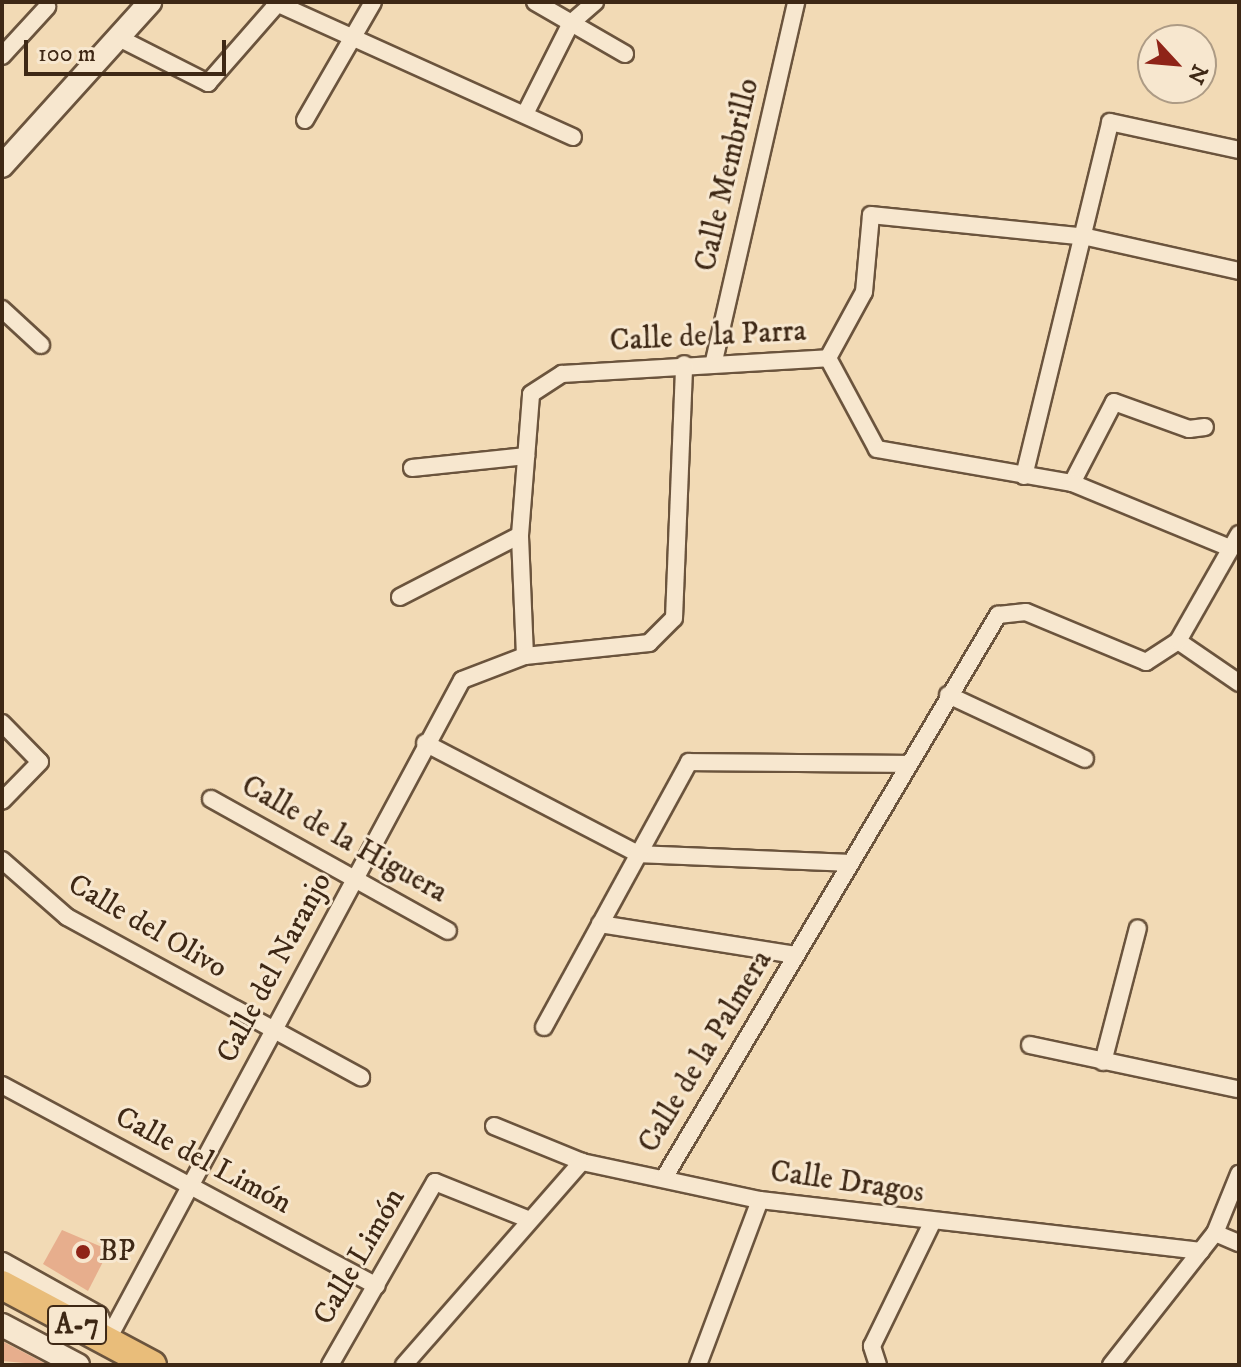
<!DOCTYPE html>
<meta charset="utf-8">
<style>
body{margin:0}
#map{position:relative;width:1241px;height:1367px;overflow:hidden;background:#f2dab5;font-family:"IM FELL DW Pica",serif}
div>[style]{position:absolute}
.building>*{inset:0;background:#e7ae8d}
.roads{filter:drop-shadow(2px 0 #6b543d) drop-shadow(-2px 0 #6b543d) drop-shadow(0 2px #6b543d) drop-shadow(0 -2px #6b543d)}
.street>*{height:16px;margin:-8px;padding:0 8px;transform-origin:8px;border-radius:8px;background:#f7e7cf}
.secondary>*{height:22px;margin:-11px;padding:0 11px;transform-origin:11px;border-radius:11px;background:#f7e7cf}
.highway>*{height:28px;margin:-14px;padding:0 14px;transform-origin:14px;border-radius:14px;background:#e9bd7a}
.dots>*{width:22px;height:22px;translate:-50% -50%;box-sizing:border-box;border:4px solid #f7e7cf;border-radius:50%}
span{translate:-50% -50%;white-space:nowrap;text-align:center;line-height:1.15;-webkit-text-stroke:6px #f7e7cf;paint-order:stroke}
.shield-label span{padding:2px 6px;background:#f7e7cf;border:2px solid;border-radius:6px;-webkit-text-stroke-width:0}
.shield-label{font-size:28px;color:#3e2815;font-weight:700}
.street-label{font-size:30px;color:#3e2815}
.poi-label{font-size:30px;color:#3e2815}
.left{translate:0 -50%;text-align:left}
.frame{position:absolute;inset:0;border:4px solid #3e2815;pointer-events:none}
.north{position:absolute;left:1137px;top:24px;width:80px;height:80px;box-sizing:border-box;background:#f7e7cf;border:2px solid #ad9b85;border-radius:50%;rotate:116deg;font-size:22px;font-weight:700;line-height:32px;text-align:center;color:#3e2815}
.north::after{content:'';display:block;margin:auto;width:28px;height:36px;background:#8f2418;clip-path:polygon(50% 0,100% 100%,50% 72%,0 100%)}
.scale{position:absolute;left:24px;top:40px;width:202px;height:36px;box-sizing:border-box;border:4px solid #3e2815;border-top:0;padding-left:10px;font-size:24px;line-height:28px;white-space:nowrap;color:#3e2815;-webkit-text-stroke:6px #f7e7cf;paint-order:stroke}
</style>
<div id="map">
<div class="building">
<div style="clip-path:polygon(62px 1230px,109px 1250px,88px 1291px,43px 1264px)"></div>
<div style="clip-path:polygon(2px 1341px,48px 1365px,2px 1361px)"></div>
</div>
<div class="roads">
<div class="street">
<div style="left:274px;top:2px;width:328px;rotate:24.3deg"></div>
<div style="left:535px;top:2px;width:104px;rotate:30deg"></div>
<div style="left:119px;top:38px;width:100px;rotate:26.8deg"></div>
<div style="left:208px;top:83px;width:108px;rotate:-48.8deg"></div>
<div style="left:2px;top:56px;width:67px;rotate:-47.4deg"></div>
<div style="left:525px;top:114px;width:102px;rotate:-63.2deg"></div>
<div style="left:571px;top:23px;width:32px;rotate:-41deg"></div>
<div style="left:305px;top:120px;width:136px;rotate:-60deg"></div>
<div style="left:2px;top:309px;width:53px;rotate:42.7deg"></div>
<div style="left:828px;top:358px;width:75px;rotate:-61.4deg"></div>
<div style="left:864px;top:292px;width:77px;rotate:-84.8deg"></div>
<div style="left:871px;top:215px;width:217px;rotate:5.8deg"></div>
<div style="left:1087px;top:237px;width:156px;rotate:12.6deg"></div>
<div style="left:714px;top:361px;width:368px;rotate:-77.1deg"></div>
<div style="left:412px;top:468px;width:115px;rotate:-6deg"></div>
<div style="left:1024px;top:476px;width:364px;rotate:-76.3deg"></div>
<div style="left:1110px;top:122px;width:132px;rotate:12.2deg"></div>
<div style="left:1072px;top:483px;width:91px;rotate:-62.6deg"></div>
<div style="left:1114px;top:402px;width:80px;rotate:19.8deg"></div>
<div style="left:1189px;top:429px;width:16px;rotate:-7deg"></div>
<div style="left:400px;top:597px;width:135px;rotate:-27.3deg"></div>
<div style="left:1178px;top:641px;width:74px;rotate:34.5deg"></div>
<div style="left:525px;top:656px;width:121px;rotate:-92.4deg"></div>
<div style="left:520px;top:535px;width:141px;rotate:-85.5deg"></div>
<div style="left:531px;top:394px;width:37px;rotate:-33deg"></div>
<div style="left:562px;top:374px;width:266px;rotate:-3.4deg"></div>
<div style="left:828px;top:358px;width:103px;rotate:61.7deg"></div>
<div style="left:877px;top:449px;width:198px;rotate:9.9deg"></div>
<div style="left:1072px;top:483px;width:171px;rotate:22.4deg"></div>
<div style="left:948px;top:695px;width:151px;rotate:25deg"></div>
<div style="left:2px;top:723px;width:54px;rotate:45.7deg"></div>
<div style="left:40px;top:762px;width:54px;rotate:134.3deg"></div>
<div style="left:425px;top:743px;width:240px;rotate:27.5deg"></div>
<div style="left:638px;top:854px;width:212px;rotate:2.4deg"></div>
<div style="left:211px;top:799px;width:271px;rotate:29.1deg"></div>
<div style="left:2px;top:860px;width:86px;rotate:41.2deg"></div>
<div style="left:67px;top:917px;width:335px;rotate:28.6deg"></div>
<div style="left:600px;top:924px;width:198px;rotate:9deg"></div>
<div style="left:544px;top:1027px;width:302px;rotate:-61.3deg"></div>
<div style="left:689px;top:762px;width:219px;rotate:0.5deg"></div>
<div style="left:1030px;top:1045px;width:212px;rotate:12deg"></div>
<div style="left:1103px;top:1062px;width:138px;rotate:-75.4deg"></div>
<div style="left:2px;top:1085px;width:425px;rotate:28.2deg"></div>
<div style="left:494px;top:1126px;width:95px;rotate:22.2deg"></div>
<div style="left:582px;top:1162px;width:182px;rotate:12.1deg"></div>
<div style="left:760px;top:1200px;width:444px;rotate:6.6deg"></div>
<div style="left:664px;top:1178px;width:655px;rotate:-59.32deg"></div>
<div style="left:998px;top:615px;width:28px;rotate:-6deg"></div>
<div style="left:1026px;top:612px;width:130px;rotate:22.6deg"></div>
<div style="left:1146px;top:662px;width:38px;rotate:-33deg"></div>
<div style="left:1178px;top:641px;width:123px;rotate:-60.3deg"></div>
<div style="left:1215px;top:1233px;width:26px;rotate:23deg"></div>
<div style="left:107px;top:1341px;width:750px;rotate:-61.76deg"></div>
<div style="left:462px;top:680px;width:67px;rotate:-20.9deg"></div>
<div style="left:525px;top:656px;width:125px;rotate:-6deg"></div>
<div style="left:649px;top:643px;width:35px;rotate:-45deg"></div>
<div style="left:674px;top:618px;width:254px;rotate:-87.7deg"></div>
<div style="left:330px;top:1365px;width:211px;rotate:-60.2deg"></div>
<div style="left:435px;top:1182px;width:102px;rotate:21.8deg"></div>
<div style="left:404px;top:1365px;width:270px;rotate:-48.8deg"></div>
<div style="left:698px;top:1365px;width:176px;rotate:-69.4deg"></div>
<div style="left:878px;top:1365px;width:20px;rotate:-108deg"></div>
<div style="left:872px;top:1346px;width:137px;rotate:-64deg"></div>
<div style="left:1111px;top:1365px;width:168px;rotate:-51.8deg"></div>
<div style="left:1215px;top:1233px;width:64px;rotate:-67.9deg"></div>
</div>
<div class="secondary">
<div style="left:2px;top:166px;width:221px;rotate:-47.9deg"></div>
<div style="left:2px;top:1264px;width:109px;rotate:29.2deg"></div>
<div style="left:97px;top:1317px;width:26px;rotate:67deg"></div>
<div style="left:2px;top:1325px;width:86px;rotate:27.8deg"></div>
</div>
<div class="highway">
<div style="left:2px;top:1285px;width:170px;rotate:28.1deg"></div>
</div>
</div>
<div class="dots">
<div style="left:83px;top:1252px;background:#8f2418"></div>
</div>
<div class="shield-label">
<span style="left:77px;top:1325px">A-7</span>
</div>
<div class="street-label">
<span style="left:728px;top:175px;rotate:-77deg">Calle Membrillo</span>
<span style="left:708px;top:337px;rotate:-3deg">Calle de la Parra</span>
<span style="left:344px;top:840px;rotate:29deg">Calle de la Higuera</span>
<span style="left:147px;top:927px;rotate:30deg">Calle del Olivo</span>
<span style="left:275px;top:968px;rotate:-62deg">Calle del Naranjo</span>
<span style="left:706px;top:1052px;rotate:-59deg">Calle de la Palmera</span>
<span style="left:203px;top:1161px;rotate:28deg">Calle del Limón</span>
<span style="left:847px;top:1183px;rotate:8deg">Calle Dragos</span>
<span style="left:360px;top:1257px;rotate:-60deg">Calle Limón</span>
</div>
<div class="poi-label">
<span class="left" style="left:99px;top:1252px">BP</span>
</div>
<div class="frame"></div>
<div class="north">N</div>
<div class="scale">100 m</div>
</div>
